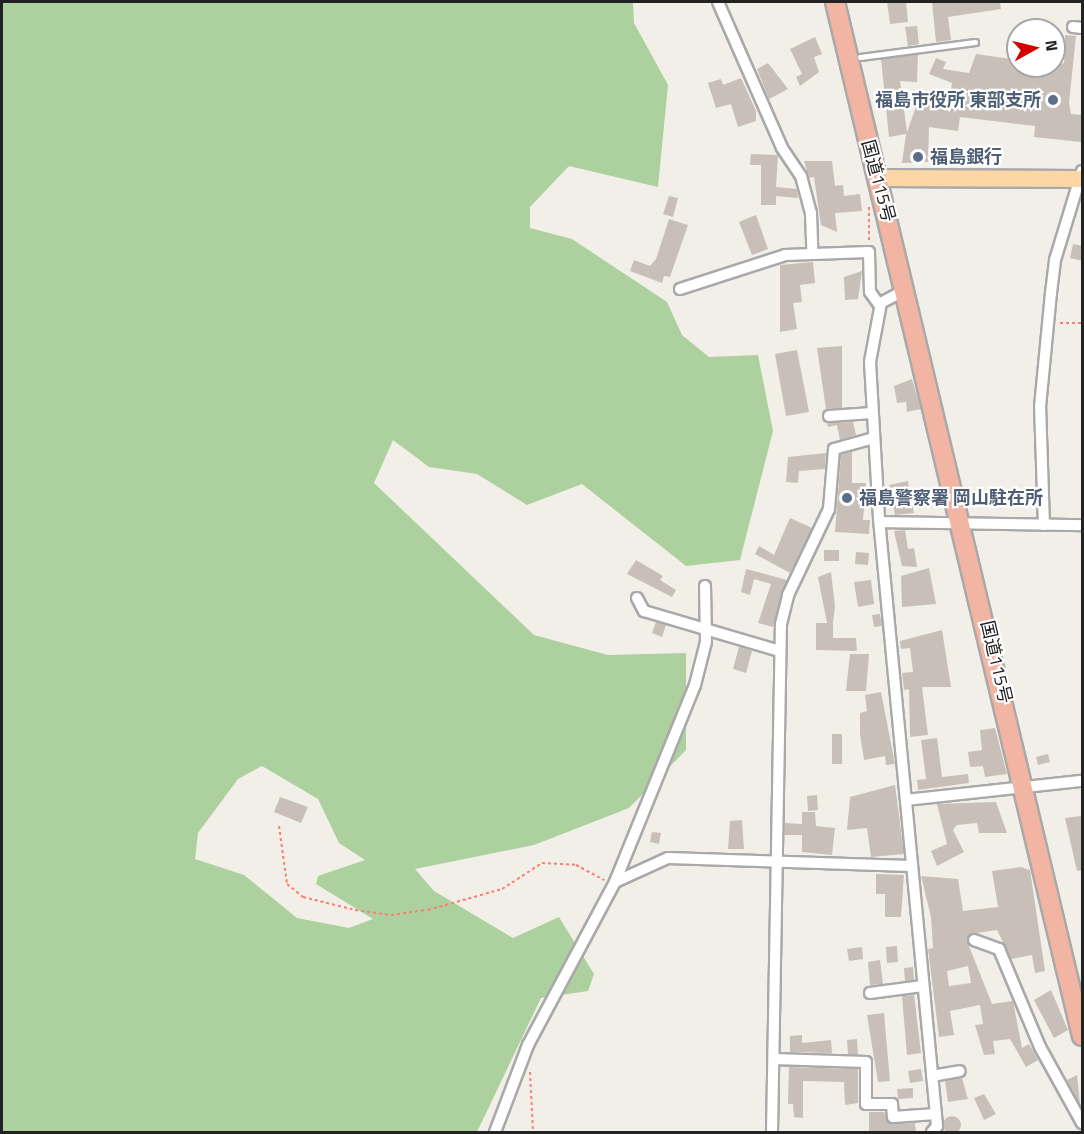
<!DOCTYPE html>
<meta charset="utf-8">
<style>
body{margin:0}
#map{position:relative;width:1084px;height:1134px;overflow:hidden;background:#f2efe9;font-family:"Titillium Web","Noto Sans JP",sans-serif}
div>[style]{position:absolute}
.forest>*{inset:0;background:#add19e}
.building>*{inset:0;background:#c7bfb8}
.round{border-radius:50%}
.path>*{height:2px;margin-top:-1px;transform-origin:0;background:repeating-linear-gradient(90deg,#fa8072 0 3px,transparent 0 6px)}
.roads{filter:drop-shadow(2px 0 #a9a9a9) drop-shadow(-2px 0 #a9a9a9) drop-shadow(0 2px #a9a9a9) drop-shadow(0 -2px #a9a9a9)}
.service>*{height:5px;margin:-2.5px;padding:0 2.5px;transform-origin:2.5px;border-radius:2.5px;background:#fff}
.minor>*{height:10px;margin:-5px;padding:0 5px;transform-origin:5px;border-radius:5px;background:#fff}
.primary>*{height:16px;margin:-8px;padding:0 8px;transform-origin:8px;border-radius:8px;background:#fcd6a4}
.trunk>*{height:18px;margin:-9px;padding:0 9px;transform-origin:9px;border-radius:9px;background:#f2b4a3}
.dots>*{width:16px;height:16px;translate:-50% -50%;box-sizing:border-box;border:3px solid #fff;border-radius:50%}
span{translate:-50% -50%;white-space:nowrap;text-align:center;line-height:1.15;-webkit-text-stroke:4.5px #fff;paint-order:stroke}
.service-label{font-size:18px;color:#4e5e75;font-weight:700}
.right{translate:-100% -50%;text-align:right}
.left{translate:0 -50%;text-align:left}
.street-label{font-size:18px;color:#222}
.frame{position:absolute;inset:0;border:3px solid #222;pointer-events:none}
.north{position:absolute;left:1006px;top:18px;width:60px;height:60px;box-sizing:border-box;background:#fff;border:2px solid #a7a7a7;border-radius:50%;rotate:82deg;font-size:16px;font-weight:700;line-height:24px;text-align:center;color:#222}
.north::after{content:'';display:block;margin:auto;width:21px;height:27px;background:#d40000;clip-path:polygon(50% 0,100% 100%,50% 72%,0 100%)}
</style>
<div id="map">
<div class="forest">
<div style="clip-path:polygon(evenodd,2px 2px,633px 2px,634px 23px,668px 85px,658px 187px,569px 166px,530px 207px,530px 228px,572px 239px,667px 302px,682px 335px,709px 357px,758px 355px,773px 431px,740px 560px,686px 566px,582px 484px,527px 505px,477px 474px,429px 467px,393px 440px,374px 483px,534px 635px,608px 655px,686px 653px,686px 750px,629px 808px,534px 845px,415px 869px,434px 891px,513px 938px,559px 917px,594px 974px,588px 991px,541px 998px,477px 1132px,2px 1132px,2px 2px,262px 766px,318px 799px,339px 843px,365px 860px,318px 876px,316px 884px,373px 919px,349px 928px,297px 918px,244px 875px,195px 859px,198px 833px,238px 779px,262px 766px)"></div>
</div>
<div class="building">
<div style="clip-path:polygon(887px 2px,906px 2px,908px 22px,890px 24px)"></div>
<div style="clip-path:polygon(932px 2px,1000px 2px,1001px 9px,948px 17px,951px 40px,936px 42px)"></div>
<div style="clip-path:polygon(917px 26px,919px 44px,908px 46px,905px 27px)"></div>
<div style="clip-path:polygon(1065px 35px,1076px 36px,1069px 103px,1071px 114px,1083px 115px,1081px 142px,1034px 137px,1035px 126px,960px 117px,958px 131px,929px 127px,928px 162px,902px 163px,906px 134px,889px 137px,881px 59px,918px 54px,917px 82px,900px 81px,907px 132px,918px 101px,949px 104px,952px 83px,929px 74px,936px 58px,946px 62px,943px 69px,969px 73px,976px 54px,1018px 60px,1018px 66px,1054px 66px,1064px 63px)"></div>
<div style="clip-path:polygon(815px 37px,822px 54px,814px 57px,819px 72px,800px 86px,796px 77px,802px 74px,790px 49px)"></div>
<div style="clip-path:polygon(768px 63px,788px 89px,769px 99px,757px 69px)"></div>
<div style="clip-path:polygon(741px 78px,756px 111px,756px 121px,738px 127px,731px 104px,716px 108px,708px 83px,721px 79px,723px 85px)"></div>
<div style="clip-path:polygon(948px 150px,956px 150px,957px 159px,948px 159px)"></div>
<div style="clip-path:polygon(751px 154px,778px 155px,776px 187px,797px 189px,798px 198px,776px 196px,776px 205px,761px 205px,761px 165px,750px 165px)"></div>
<div style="clip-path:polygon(804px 161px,832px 161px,835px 186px,843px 185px,844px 196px,860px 194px,862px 211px,835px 213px,837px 232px,821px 225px,814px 177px,809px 178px)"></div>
<div style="clip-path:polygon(669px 196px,678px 198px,673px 217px,663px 214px)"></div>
<div style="clip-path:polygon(756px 215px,768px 249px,752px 255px,739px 222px)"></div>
<div style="clip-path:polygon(669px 219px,688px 225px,670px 277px,664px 276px,662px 283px,630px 271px,634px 260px,650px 266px,656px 259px)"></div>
<div style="clip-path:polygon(1073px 244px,1083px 246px,1083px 261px,1070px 258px)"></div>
<div style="clip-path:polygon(813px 262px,815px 283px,800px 285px,802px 302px,793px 303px,797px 329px,780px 332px,780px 265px)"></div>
<div style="clip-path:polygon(862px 271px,858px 299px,845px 300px,844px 277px)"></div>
<div style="clip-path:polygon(842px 346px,842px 408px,826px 409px,817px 348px)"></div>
<div style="clip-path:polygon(797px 350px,809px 412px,786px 416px,775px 354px)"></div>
<div style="clip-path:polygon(912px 379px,921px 409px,907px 412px,906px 402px,897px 403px,894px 386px)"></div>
<div style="clip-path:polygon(853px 422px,856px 435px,840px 440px,837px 425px,828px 427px,827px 423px)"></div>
<div style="clip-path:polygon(852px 452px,852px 483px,866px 483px,863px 520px,870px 520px,869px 534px,835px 532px,841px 455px)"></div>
<div style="clip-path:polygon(826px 453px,825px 469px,799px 471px,798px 483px,786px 482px,788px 457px)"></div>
<div style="clip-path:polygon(908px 481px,909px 490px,922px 487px,924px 497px,911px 499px,914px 513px,895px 515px,889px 485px)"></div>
<div style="clip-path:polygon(790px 518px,812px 528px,790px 573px,755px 554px,759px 546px,774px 555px)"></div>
<div style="clip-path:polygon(905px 530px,908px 549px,914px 548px,917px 567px,902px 566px,894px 531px)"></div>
<div style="clip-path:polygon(824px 550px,839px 550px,839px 561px,824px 561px)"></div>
<div style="clip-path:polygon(856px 552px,869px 553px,868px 565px,855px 564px)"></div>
<div style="clip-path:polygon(636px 560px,663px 576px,660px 580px,676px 590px,672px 597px,627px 574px)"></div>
<div style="clip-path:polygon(929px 568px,936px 604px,902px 607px,901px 576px)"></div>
<div style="clip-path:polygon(746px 569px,787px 580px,773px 627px,758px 623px,771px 584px,754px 579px,750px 595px,741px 592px)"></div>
<div style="clip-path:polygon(831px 572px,835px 606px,833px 623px,827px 623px,818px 577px)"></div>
<div style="clip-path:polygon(871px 580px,874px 604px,858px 607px,854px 582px)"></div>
<div style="clip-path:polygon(880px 614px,882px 626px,874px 627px,872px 615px)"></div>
<div style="clip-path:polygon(656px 622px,666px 625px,662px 637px,652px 633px)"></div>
<div style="clip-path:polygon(816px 623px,833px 623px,833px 638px,856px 638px,857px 651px,816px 650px)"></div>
<div style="clip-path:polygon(942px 630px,951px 687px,922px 687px,928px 735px,910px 737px,909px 689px,904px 690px,902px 673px,913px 672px,910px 648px,901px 649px,900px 641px)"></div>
<div style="clip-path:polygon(739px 647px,752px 651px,746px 673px,733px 669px)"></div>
<div style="clip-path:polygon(850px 654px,869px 654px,866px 691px,846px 691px)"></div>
<div style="clip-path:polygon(881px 692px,895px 764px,886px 765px,885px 756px,864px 760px,860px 734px,860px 713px,867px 711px,865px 695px)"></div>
<div style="clip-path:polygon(995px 728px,1007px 774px,985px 777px,983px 766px,970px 767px,968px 752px,982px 750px,980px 730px)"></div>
<div style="clip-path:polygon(832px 734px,842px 734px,842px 764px,832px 764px)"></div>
<div style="clip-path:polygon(937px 738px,942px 777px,968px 774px,969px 783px,918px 790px,917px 780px,926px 779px,921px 740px)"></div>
<div style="clip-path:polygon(1048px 754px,1050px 762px,1038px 765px,1036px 757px)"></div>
<div style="clip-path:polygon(895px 785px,904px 854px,871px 857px,867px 828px,847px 830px,850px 797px)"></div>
<div style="clip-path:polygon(817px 795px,818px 810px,808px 811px,807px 796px)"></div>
<div style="clip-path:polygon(280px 797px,308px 807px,301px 823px,274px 812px)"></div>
<div style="clip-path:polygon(996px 802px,1007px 833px,979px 833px,977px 823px,957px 825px,953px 830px,964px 852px,937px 866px,931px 851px,947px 844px,937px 804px)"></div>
<div style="clip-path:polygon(802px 812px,815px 812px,816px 826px,835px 828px,832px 855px,802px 852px,802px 835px,785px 835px,785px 823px,802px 824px)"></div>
<div style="clip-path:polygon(1081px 816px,1083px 870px,1077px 871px,1065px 818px)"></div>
<div style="clip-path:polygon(742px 820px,744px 849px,728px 849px,730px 821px)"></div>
<div style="clip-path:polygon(652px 832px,661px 833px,659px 844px,650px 842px)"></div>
<div style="clip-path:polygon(evenodd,1021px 867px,1030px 870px,1045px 971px,1035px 973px,1032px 955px,1011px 959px,997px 930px,970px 934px,967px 941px,992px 1004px,1013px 1001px,1022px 1048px,1029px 1044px,1038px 1060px,1026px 1067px,1010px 1039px,993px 1041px,995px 1054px,984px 1055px,975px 1025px,983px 1024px,980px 1005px,950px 1011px,954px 1035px,939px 1037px,928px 949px,933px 948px,931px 917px,921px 876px,958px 879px,963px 911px,998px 907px,992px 871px,1021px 867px,968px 966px,971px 983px,949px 986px,947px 971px,968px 966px)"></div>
<div style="clip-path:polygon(876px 874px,904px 875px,901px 917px,885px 917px,885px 894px,876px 894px)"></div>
<div style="clip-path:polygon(897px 946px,898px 962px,887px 963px,886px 947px)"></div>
<div style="clip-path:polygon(862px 947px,863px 959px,849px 961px,847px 949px)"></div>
<div style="clip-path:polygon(880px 960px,883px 984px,870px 985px,868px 962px)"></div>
<div style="clip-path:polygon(913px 967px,914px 980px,905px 981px,904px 968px)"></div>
<div style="clip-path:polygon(1051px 990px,1068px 1030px,1054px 1038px,1034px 1000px)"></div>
<div style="clip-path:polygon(914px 995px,921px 1053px,907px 1055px,902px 996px)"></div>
<div style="clip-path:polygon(884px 1013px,890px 1081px,878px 1082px,867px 1015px)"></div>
<div style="clip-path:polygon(802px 1035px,802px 1043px,831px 1040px,832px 1053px,790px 1052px,790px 1036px)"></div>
<div style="clip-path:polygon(857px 1039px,858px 1054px,848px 1054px,847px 1040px)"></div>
<div style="clip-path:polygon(789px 1067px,858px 1069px,858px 1103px,845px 1105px,844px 1082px,803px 1081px,803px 1118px,794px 1117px,793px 1104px,788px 1104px)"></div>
<div style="clip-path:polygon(921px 1069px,923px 1081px,910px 1083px,908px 1071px)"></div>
<div style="clip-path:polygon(1077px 1075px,1080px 1104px,1067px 1080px)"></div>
<div style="clip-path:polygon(962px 1078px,968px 1099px,948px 1102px,945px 1081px)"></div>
<div style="clip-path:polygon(913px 1088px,913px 1098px,898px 1099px,897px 1089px)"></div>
<div style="clip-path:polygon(984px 1094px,996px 1114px,984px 1120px,974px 1098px)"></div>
<div style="clip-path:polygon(869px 1112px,884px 1112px,890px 1124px,915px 1123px,916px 1132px,869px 1132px)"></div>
<div class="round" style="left:943px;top:1116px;width:18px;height:18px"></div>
</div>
<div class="path">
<div style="left:869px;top:207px;width:36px;rotate:90deg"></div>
<div style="left:1060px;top:323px;width:22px"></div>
<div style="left:279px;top:826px;width:59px;rotate:82.1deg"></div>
<div style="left:287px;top:884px;width:21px;rotate:39deg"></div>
<div style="left:303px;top:897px;width:54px;rotate:14deg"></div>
<div style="left:355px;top:910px;width:36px;rotate:8deg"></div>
<div style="left:391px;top:915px;width:37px;rotate:-8deg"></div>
<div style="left:428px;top:910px;width:77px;rotate:-15.8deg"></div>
<div style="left:502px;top:889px;width:48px;rotate:-33deg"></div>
<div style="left:542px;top:863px;width:34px;rotate:3deg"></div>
<div style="left:576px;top:865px;width:32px;rotate:28deg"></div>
<div style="left:530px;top:1072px;width:60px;rotate:87.1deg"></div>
</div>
<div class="roads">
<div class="service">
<div style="left:860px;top:57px;width:116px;rotate:-7.4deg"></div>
</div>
<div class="minor">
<div style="left:718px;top:2px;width:159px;rotate:66.3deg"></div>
<div style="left:782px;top:148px;width:34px;rotate:56deg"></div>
<div style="left:801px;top:176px;width:38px;rotate:75deg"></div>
<div style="left:811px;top:213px;width:38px;rotate:88deg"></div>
<div style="left:1073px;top:27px;width:9px;rotate:6deg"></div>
<div style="left:680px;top:289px;width:110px;rotate:-17.9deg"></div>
<div style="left:785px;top:255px;width:84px;rotate:-2deg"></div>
<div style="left:869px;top:252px;width:40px;rotate:88.6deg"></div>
<div style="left:870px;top:292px;width:17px;rotate:54deg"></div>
<div style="left:907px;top:289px;width:30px;rotate:152deg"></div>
<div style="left:881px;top:303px;width:60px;rotate:100.6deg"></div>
<div style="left:870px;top:362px;width:157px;rotate:86.7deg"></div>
<div style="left:879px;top:519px;width:610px;rotate:84.54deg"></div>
<div style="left:937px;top:1126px;width:8px;rotate:130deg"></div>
<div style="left:829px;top:416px;width:43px;rotate:-4deg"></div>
<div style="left:880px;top:522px;width:202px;rotate:0.9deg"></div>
<div style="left:1044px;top:525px;width:118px;rotate:-91.9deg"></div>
<div style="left:1040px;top:407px;width:115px;rotate:-84.5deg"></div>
<div style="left:1051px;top:293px;width:33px;rotate:-83deg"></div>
<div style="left:1055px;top:260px;width:93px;rotate:-73.1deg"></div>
<div style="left:637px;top:598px;width:15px;rotate:62deg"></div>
<div style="left:644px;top:611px;width:142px;rotate:16.4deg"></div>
<div style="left:906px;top:800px;width:177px;rotate:-6.2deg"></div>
<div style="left:615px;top:882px;width:213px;rotate:-67.9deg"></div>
<div style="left:695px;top:685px;width:44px;rotate:-75.7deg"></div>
<div style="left:706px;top:642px;width:56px;rotate:-91deg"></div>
<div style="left:974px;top:940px;width:27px;rotate:20deg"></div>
<div style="left:999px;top:949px;width:106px;rotate:67.3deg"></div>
<div style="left:1040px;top:1047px;width:87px;rotate:61.1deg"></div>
<div style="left:870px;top:993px;width:53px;rotate:-7.5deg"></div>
<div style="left:774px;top:1059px;width:92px;rotate:1.9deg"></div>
<div style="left:866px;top:1062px;width:42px;rotate:90deg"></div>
<div style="left:866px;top:1104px;width:26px"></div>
<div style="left:892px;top:1104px;width:13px;rotate:86deg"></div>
<div style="left:893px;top:1117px;width:43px;rotate:-4deg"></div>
<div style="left:932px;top:1076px;width:28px;rotate:-10deg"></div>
<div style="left:495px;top:1132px;width:93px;rotate:-69.2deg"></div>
<div style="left:528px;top:1045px;width:185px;rotate:-61.9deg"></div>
<div style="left:615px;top:882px;width:58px;rotate:-24.4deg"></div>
<div style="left:668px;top:858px;width:242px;rotate:1.9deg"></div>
<div style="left:772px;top:1132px;width:508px;rotate:-88.99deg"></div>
<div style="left:781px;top:624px;width:30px;rotate:-76deg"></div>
<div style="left:788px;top:595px;width:95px;rotate:-64.5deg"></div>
<div style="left:829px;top:509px;width:60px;rotate:-85.2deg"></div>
<div style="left:834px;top:449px;width:41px;rotate:-15.4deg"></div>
</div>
<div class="primary">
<div style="left:877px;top:178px;width:205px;rotate:0.3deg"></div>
</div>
<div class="trunk">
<div style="left:835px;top:2px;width:1063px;rotate:76.57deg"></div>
</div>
</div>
<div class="dots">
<div style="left:1053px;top:100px;background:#5c6f8a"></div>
<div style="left:918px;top:157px;background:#5c6f8a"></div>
<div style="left:847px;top:498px;background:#5c6f8a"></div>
</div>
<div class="service-label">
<span class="right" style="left:1041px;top:100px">福島市役所 東部支所</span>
<span class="left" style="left:930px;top:157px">福島銀行</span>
<span class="left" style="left:859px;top:498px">福島警察署 岡山駐在所</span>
</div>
<div class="street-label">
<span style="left:878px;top:181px;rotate:75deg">国道115号</span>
<span style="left:996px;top:662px;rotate:77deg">国道115号</span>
</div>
<div class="frame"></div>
<div class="north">N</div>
</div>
